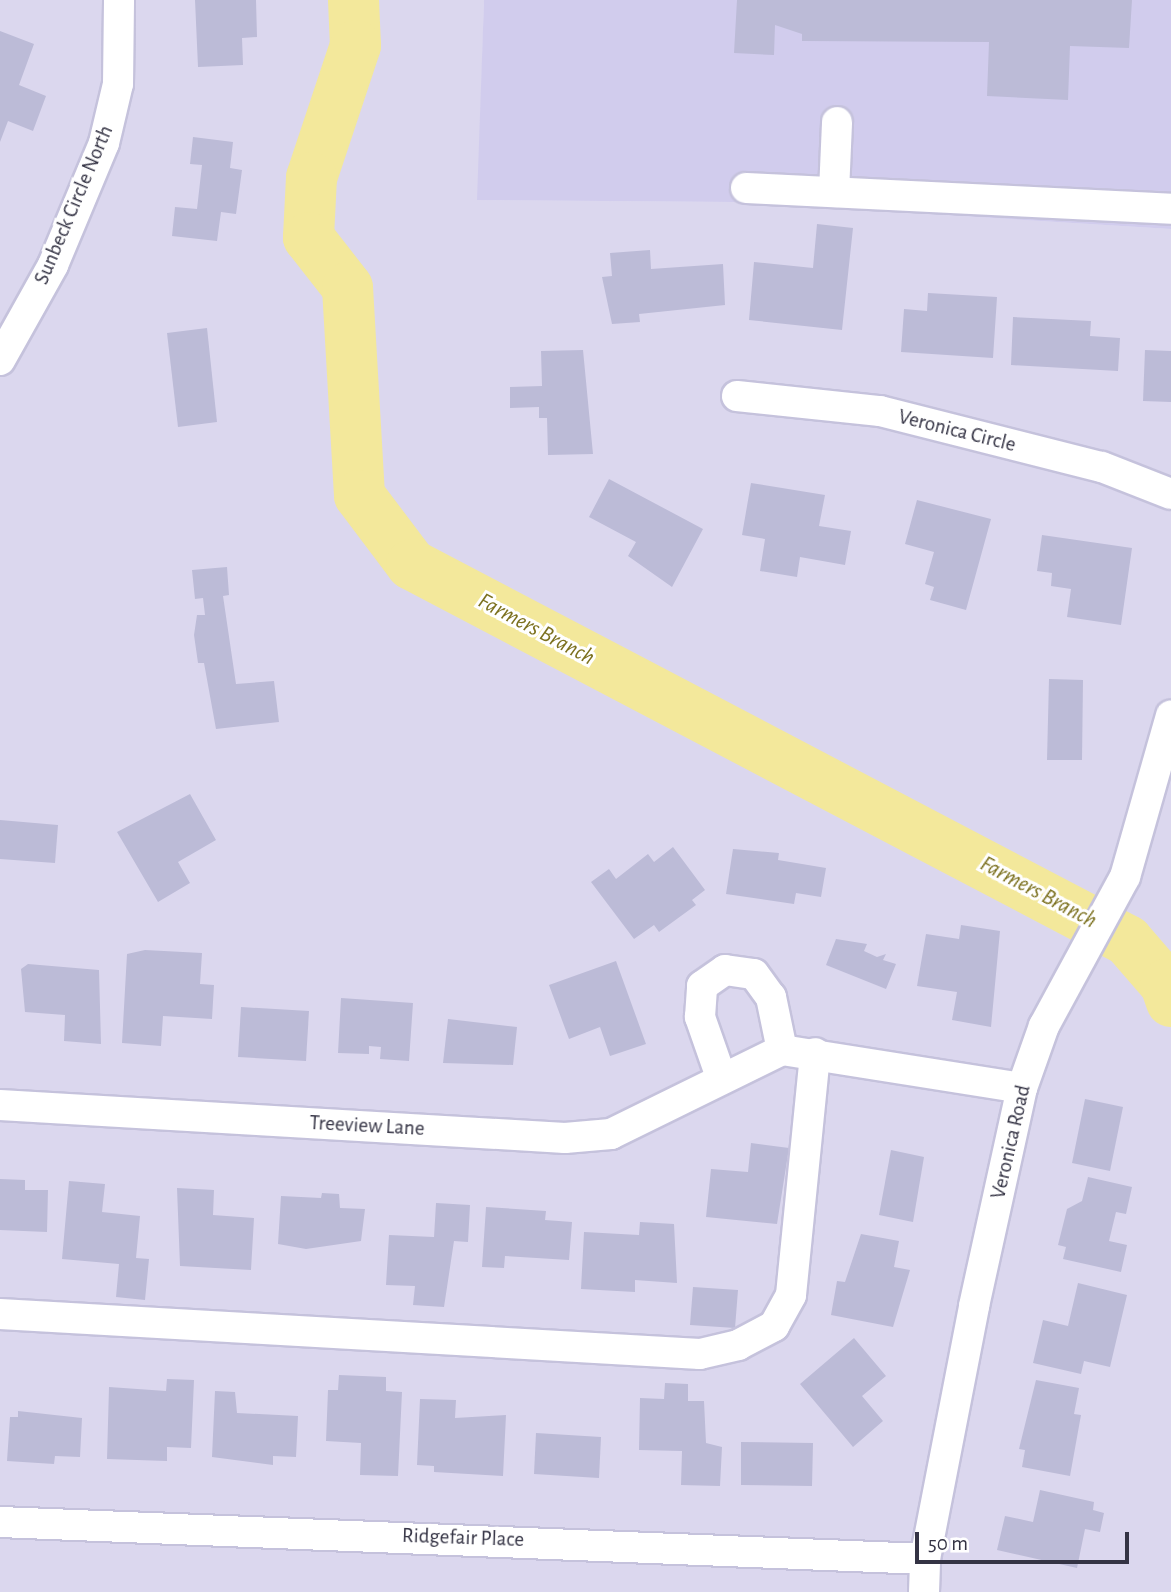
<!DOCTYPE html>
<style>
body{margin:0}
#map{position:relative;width:1171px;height:1592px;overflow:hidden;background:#e5e3f2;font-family:"Alegreya Sans",sans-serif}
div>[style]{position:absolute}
.residential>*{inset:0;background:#dbd7ee}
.education>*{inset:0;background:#d1cced}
.river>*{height:51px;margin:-25.5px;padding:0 25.5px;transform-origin:25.5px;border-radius:25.5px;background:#f3e89b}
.building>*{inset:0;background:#bcbbd7}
.roads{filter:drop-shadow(2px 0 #c5c2dc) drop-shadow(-2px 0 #c5c2dc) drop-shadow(0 2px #c5c2dc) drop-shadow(0 -2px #c5c2dc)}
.minor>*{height:30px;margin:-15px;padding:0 15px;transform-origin:15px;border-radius:15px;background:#fff}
span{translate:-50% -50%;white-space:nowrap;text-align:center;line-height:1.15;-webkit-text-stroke:6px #fff;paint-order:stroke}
.street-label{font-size:21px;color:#343344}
.water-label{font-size:23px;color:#7c711f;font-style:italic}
.scale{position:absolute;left:915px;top:1532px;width:214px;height:32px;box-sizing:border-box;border:4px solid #343344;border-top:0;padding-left:9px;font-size:21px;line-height:24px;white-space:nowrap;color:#343344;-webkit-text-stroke:5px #fff;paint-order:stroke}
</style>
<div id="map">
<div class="residential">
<div style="clip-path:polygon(0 0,484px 0,478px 200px,733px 202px,1171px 229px,1171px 1592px,0 1592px)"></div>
</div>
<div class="education">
<div style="clip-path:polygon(484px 0,1171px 0,1171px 229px,733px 202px,477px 200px)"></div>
</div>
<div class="river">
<div style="left:353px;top:0;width:45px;rotate:87.5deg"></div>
<div style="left:355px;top:45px;width:139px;rotate:108.4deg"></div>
<div style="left:311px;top:177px;width:60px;rotate:92.9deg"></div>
<div style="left:308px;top:237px;width:63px;rotate:52deg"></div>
<div style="left:347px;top:287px;width:208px;rotate:86.7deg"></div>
<div style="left:359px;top:495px;width:86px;rotate:53deg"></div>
<div style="left:411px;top:564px;width:809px;rotate:27.71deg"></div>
<div style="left:1127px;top:940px;width:58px;rotate:49.2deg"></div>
<div style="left:1165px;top:984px;width:18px;rotate:71deg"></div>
</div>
<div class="building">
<div style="clip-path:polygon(195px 0,256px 0,257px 37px,242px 38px,243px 65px,198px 67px)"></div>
<div style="clip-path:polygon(737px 0,1132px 0,1129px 48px,1070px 46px,1068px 100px,987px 96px,989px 42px,802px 41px,802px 34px,775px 25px,774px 55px,734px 53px)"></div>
<div style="clip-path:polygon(0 31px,34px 44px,19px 85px,46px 96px,33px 131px,8px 121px,0 142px)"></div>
<div style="clip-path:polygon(193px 137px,233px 142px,230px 168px,242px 170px,236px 214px,221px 212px,217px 241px,172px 236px,175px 207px,197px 209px,202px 165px,190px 164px)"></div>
<div style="clip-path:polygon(817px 224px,853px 228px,842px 330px,749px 320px,754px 262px,813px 268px)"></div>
<div style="clip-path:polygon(650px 250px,651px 269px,723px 264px,725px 305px,639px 314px,640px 322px,612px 324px,602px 277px,612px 276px,610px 253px)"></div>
<div style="clip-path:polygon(928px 293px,997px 297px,993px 358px,901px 352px,904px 309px,927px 311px)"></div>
<div style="clip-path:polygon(1013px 317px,1091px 321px,1090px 336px,1120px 338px,1118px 371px,1011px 365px)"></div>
<div style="clip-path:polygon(207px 328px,217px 422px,178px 427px,167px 333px)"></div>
<div style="clip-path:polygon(583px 350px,593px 454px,548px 455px,547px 418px,539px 418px,539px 407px,510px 408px,510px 387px,542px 386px,541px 351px)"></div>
<div style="clip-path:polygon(1145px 350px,1171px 351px,1171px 402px,1143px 401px)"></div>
<div style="clip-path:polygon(609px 479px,703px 529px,672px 587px,628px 556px,636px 542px,589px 517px)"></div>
<div style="clip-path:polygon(751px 483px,825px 495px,819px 526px,851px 531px,845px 565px,800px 557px,797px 577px,760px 571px,765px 539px,742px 535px)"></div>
<div style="clip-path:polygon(917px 500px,991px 519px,966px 610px,930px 600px,934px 587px,925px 584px,934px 552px,905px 544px)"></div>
<div style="clip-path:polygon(1042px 535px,1132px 548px,1121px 625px,1067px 617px,1071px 589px,1051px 586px,1052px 573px,1037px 571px)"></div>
<div style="clip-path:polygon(227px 567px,229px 595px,223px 596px,236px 684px,274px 681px,279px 722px,216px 729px,204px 663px,198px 663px,194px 635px,197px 615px,205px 615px,203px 598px,195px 599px,192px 570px)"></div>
<div style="clip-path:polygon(1049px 679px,1083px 680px,1082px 760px,1047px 760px)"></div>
<div style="clip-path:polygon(190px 794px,216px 840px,178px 862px,190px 883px,158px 902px,117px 832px)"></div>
<div style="clip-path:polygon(0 820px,58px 825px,55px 863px,0 859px)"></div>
<div style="clip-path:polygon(673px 847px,705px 890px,692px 900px,696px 905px,659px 932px,654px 925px,634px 939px,591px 882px,609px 869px,616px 879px,648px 854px,654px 862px)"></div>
<div style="clip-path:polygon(733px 849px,779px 853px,778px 860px,826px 868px,821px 897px,796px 893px,794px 904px,726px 894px)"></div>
<div style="clip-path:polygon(961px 925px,1000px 931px,991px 1027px,952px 1020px,957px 992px,917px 986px,926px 934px,959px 939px)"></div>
<div style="clip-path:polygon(836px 939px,867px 944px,864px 951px,877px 957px,886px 954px,883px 960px,896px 964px,886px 989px,826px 965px)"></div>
<div style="clip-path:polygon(145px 950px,202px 953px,200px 984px,214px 985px,212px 1019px,163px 1016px,161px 1046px,122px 1043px,127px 954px)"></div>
<div style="clip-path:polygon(616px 961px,646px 1044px,610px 1056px,600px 1027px,569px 1039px,549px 985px)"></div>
<div style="clip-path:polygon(28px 964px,99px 970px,101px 1044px,64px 1041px,65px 1015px,25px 1012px,21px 969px)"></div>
<div style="clip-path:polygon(341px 998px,413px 1003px,409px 1061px,380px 1059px,381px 1047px,369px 1046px,369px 1054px,338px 1053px)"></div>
<div style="clip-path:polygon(241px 1007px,309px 1011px,306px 1061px,238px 1057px)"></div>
<div style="clip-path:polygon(448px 1019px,517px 1027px,513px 1065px,443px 1063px)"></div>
<div style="clip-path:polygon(1085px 1099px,1123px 1107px,1110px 1171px,1072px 1163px)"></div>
<div style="clip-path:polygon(751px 1143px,789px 1148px,777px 1224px,706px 1217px,711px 1169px,748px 1172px)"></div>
<div style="clip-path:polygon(891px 1150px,924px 1157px,913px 1222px,879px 1215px)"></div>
<div style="clip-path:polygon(1088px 1177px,1132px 1187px,1126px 1214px,1116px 1212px,1109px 1241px,1127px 1245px,1121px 1272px,1063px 1259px,1066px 1247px,1058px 1245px,1067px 1209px,1082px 1201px)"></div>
<div style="clip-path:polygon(0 1179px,25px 1180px,25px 1190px,48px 1190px,47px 1232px,0 1230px)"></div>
<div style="clip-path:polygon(69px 1181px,105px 1184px,102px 1212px,140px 1216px,136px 1258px,149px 1259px,145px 1300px,116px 1297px,119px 1264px,62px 1259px)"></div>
<div style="clip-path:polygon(177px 1188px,214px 1190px,213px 1215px,254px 1218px,251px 1270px,180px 1266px)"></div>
<div style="clip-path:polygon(322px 1193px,339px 1194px,340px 1208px,365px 1209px,361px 1241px,306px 1249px,278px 1244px,281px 1196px,321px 1198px)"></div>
<div style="clip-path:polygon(436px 1203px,470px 1205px,468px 1242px,454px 1241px,444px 1307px,413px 1305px,415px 1286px,386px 1285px,389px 1235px,434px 1237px)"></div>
<div style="clip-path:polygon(486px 1207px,546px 1211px,545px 1220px,572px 1222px,569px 1260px,505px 1256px,504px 1268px,482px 1267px)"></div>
<div style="clip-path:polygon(640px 1222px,674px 1224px,677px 1283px,635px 1280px,635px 1292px,581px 1289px,584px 1232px,639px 1235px)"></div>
<div style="clip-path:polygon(861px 1234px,899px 1241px,894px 1267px,910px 1270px,893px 1327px,831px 1315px,837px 1281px,845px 1282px)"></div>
<div style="clip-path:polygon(1078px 1283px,1127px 1295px,1110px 1367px,1084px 1361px,1081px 1374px,1033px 1363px,1043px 1320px,1068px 1326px)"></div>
<div style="clip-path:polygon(693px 1287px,738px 1290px,735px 1328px,690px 1325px)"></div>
<div style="clip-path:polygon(854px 1338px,886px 1376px,862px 1396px,883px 1421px,853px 1447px,800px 1384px)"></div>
<div style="clip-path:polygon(339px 1375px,386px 1377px,386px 1391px,402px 1392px,398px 1476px,360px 1475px,361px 1443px,326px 1441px,328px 1390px,338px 1390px)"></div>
<div style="clip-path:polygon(167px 1379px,194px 1380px,191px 1448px,167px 1447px,167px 1461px,107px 1459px,109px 1387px,166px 1391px)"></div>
<div style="clip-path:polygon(1036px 1380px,1079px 1388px,1074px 1414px,1081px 1415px,1070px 1476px,1022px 1467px,1025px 1450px,1019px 1449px)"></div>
<div style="clip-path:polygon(665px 1383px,688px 1384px,688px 1401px,704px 1401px,706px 1443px,722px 1447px,720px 1486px,681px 1485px,682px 1451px,639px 1450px,640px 1398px,664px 1399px)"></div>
<div style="clip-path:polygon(215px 1391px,235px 1392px,237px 1413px,298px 1416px,296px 1457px,273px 1456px,273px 1465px,212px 1457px)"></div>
<div style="clip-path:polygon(420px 1399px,456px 1400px,455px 1418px,506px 1415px,503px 1476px,434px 1472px,434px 1466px,417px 1465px)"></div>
<div style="clip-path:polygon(18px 1411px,82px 1418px,80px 1457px,55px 1456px,54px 1464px,7px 1461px,10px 1417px,18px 1417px)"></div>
<div style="clip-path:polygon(536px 1433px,601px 1437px,599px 1478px,534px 1474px)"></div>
<div style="clip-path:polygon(741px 1442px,813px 1443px,812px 1486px,741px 1485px)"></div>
<div style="clip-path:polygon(1040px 1490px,1094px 1502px,1093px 1510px,1104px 1513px,1100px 1532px,1085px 1529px,1077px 1568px,997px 1550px,1005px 1516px,1033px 1522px)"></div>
</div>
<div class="roads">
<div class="minor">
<div style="left:746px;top:188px;width:426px;rotate:2.8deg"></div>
<div style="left:834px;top:192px;width:70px;rotate:-87.5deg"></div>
<div style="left:0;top:360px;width:109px;rotate:-60.8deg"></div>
<div style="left:53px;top:265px;width:132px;rotate:-67.3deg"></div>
<div style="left:104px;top:143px;width:61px;rotate:-76.7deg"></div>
<div style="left:118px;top:84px;width:84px;rotate:-89.3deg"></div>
<div style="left:737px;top:396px;width:144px;rotate:6deg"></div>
<div style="left:880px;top:411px;width:229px;rotate:14.2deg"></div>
<div style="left:1102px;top:467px;width:74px;rotate:21.4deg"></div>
<div style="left:721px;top:1077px;width:64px;rotate:-109.3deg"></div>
<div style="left:700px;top:1017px;width:31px;rotate:-86deg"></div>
<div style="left:702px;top:986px;width:28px;rotate:-35deg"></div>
<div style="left:725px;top:970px;width:29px;rotate:8deg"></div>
<div style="left:754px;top:974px;width:29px;rotate:54deg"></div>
<div style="left:771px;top:997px;width:54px;rotate:78.3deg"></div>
<div style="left:0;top:1105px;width:566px;rotate:3.34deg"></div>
<div style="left:565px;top:1138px;width:46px;rotate:-5deg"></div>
<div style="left:611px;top:1134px;width:191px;rotate:-26.2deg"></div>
<div style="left:782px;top:1050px;width:243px;rotate:9deg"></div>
<div style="left:0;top:1314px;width:701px;rotate:3.27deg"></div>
<div style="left:700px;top:1354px;width:39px;rotate:-13deg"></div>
<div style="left:738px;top:1345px;width:41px;rotate:-27.8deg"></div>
<div style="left:774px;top:1326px;width:35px;rotate:-61deg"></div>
<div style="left:791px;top:1295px;width:243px;rotate:-84.3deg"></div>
<div style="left:0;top:1522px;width:926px;rotate:2.29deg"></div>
<div style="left:924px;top:1592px;width:33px;rotate:-88deg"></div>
<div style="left:925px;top:1559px;width:258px;rotate:-79deg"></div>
<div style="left:974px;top:1306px;width:223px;rotate:-77.6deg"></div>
<div style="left:1022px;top:1088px;width:66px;rotate:-70.5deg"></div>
<div style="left:1044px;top:1026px;width:170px;rotate:-61.5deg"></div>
<div style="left:1125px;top:877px;width:168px;rotate:-74.1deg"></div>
</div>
</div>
<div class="street-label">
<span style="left:74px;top:205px;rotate:-67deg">Sunbeck Circle North</span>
<span style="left:957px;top:431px;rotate:14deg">Veronica Circle</span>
<span style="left:367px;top:1126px;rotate:3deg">Treeview Lane</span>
<span style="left:1011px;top:1142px;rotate:-77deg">Veronica Road</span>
<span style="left:463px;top:1538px;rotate:2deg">Ridgefair Place</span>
</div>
<div class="water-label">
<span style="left:536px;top:630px;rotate:28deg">Farmers Branch</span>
<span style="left:1038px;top:893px;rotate:28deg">Farmers Branch</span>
</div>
<div class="scale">50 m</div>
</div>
